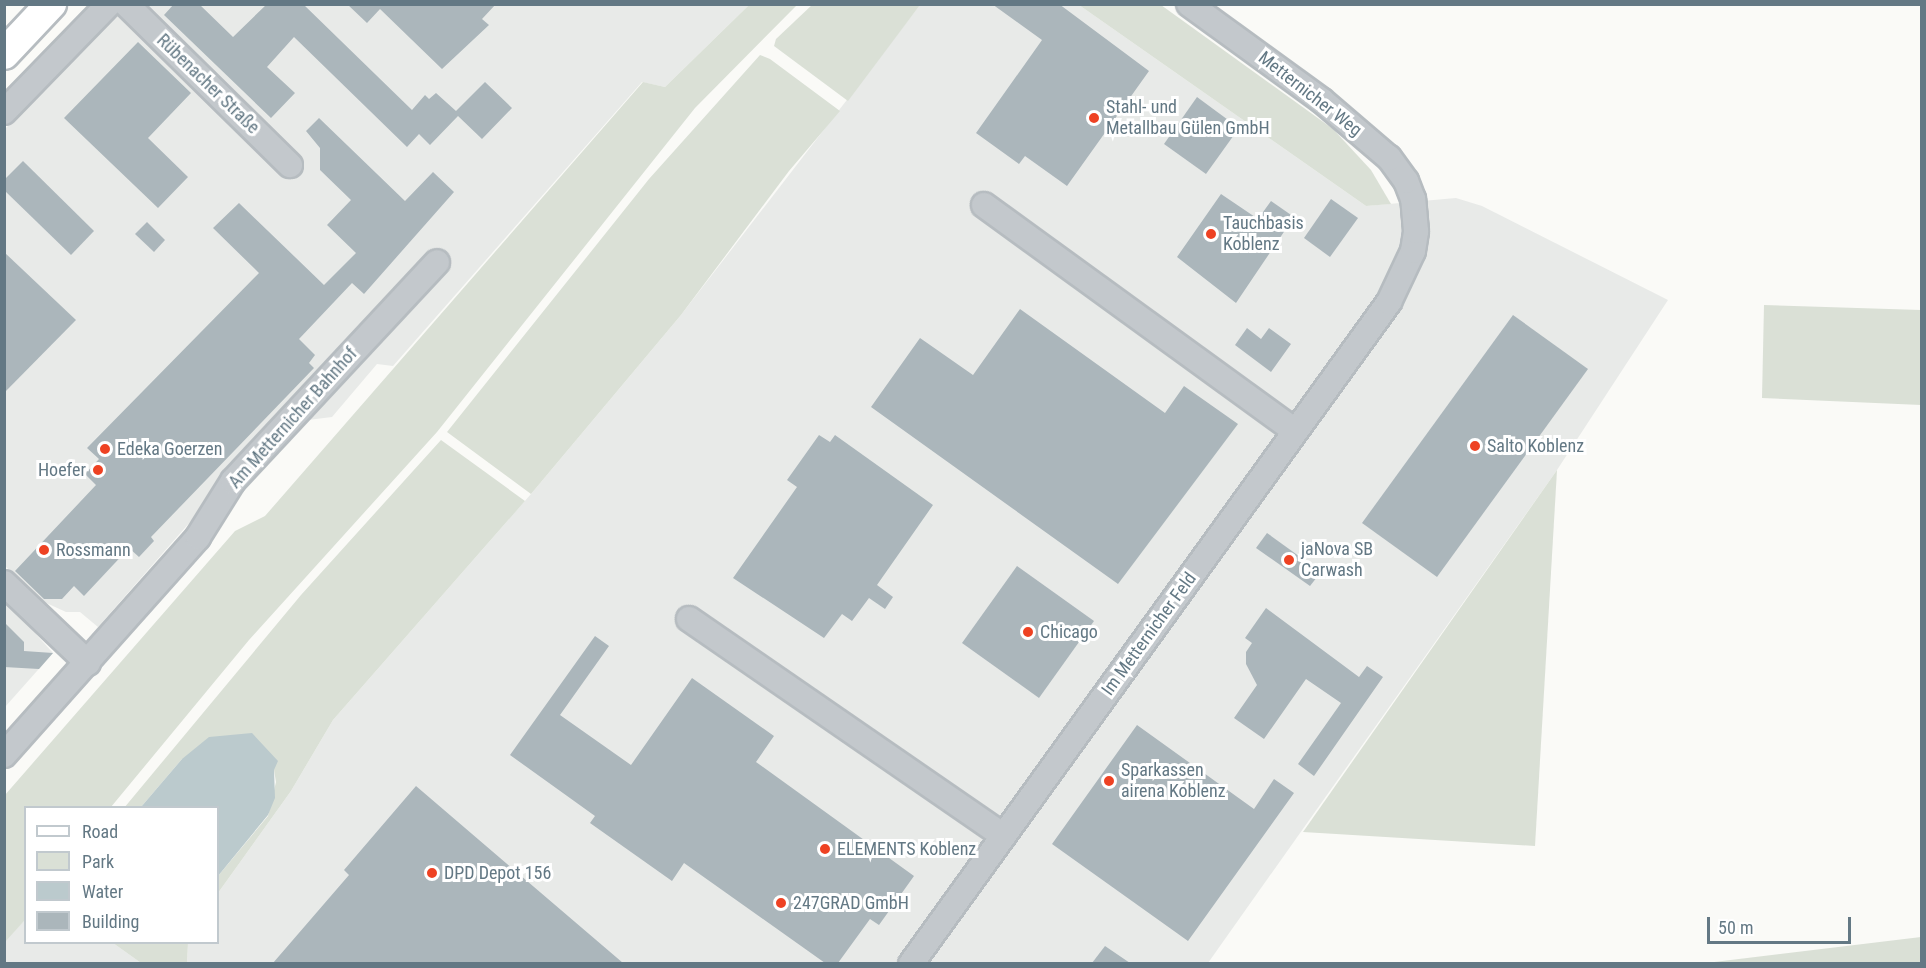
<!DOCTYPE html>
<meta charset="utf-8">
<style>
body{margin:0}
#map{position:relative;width:1926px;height:968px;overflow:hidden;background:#fafaf7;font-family:"Roboto Condensed",sans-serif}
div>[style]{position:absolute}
.built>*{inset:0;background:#e8eae8}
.green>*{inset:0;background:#dae0d6}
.water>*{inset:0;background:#bbcacd}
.building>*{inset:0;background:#abb6bb}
.roads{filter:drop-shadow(2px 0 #b6bcc0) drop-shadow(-2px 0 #b6bcc0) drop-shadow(0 2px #b6bcc0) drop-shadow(0 -2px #b6bcc0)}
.minor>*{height:24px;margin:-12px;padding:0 12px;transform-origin:12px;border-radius:12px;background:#c3c8cc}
.major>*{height:30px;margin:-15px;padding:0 15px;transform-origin:15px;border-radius:15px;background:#fff}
.dots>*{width:16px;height:16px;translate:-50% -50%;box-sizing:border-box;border:3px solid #fff;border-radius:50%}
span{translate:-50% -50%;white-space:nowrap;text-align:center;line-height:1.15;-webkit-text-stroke:6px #fff;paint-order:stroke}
.street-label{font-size:18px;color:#637884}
.poi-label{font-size:18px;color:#637884}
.left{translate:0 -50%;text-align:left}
.right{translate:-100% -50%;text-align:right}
.frame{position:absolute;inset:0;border:6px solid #637884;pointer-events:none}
.legend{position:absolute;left:24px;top:806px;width:195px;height:138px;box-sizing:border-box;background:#fff;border:2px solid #c1c9ce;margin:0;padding:8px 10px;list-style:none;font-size:18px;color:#637884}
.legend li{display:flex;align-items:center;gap:12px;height:30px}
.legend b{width:30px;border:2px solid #c1c9ce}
.scale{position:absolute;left:1707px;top:917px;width:144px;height:27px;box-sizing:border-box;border:3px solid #637884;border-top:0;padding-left:8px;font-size:18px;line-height:21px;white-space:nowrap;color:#637884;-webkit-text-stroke:4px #fff;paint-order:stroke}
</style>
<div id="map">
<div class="built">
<div style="clip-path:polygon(126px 5px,749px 5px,665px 87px,642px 82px,393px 366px,377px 364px,332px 417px,276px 424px,98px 627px,80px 612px,66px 612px,42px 601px,5px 566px,4px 130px)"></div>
<div style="clip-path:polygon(920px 5px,1079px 5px,1366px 206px,1456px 198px,1482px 206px,1668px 300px,1557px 470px,1208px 963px,187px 964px,188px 943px,218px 942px,218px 893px,291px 791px,333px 720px,531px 494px,681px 315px)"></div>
<div style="clip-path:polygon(5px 600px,53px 653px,5px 707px)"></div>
<div style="clip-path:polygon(25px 920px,26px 942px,113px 943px,141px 963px,5px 963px,4px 942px)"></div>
</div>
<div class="green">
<div style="clip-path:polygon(813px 4px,920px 4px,920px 5px,848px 101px,774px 46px,776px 39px)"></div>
<div style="clip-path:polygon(749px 5px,797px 5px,695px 108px,437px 432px,249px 640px,111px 807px,26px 808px,25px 920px,5px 942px,5px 795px,235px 531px,265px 516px,643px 82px,665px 87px)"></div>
<div style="clip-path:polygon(1079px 5px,1161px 5px,1333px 129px,1371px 170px,1391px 204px,1366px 206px)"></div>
<div style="clip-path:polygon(760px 55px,770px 59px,840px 111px,789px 171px,681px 315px,531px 494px,447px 432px,649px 179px)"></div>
<div style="clip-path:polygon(1764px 305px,1921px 310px,1921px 405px,1762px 398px)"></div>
<div style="clip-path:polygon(441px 440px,525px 501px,333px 720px,291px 791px,218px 893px,218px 876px,268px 816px,276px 782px,274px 770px,182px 759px,141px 807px,124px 808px,301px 595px)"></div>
<div style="clip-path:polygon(1557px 470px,1535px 846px,1303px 832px)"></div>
<div style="clip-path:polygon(1921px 937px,1921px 963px,1706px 963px)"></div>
<div style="clip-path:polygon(113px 943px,188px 943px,187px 963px,141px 963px)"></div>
</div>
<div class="water">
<div style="clip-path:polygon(252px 733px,278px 761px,274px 770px,275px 798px,268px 815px,218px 876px,218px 808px,141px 807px,182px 759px,209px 737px)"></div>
</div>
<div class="building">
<div style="clip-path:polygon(174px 4px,199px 4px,233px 37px,267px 4px,303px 4px,412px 110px,425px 95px,429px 99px,436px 93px,456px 111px,485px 82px,512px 108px,482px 139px,458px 116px,430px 145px,419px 134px,407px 147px,294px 37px,267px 67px,295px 93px,271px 118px,164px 15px)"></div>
<div style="clip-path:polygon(347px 4px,496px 4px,482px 19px,489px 25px,442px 69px,380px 9px,367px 23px)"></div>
<div style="clip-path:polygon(992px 4px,1059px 4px,1149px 71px,1067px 186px,1025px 156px,1019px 164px,976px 133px,1042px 40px)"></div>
<div style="clip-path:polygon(138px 42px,191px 93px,148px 138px,188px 177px,158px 208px,64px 118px)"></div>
<div style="clip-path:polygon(1197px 97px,1239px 128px,1206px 174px,1164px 144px)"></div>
<div style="clip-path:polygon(319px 118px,405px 201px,433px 172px,454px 192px,364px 294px,352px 283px,299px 339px,315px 355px,309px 363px,314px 368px,151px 537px,154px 541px,139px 557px,129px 548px,84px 596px,74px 586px,62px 599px,44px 599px,15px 571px,96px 485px,85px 474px,99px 459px,87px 448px,259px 273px,213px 228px,239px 203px,324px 285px,356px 253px,327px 225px,351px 200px,320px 170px,320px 148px,306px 131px)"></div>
<div style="clip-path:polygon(23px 161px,94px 231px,71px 255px,4px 190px,4px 180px)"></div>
<div style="clip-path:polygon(1221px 194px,1258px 219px,1271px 201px,1294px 217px,1236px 303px,1177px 257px)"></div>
<div style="clip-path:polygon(1331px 199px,1358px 218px,1330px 257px,1304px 238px)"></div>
<div style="clip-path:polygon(147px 222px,165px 240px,154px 252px,135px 234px)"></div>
<div style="clip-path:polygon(4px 252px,76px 320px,4px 393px)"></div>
<div style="clip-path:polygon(1020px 309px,1165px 413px,1184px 386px,1238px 424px,1118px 584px,871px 407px,920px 338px,973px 375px)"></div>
<div style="clip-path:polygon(1513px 315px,1588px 369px,1437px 577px,1362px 523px)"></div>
<div style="clip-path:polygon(1247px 328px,1261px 339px,1269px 328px,1291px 344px,1271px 372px,1235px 345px)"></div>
<div style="clip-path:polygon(819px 435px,830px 442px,835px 435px,933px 505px,877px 585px,893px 597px,885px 609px,869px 598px,852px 621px,842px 614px,824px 638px,733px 578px,797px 487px,787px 480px)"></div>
<div style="clip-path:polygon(1267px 533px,1321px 572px,1310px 586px,1256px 548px)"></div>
<div style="clip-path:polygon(1017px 566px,1094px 621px,1039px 698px,962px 643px)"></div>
<div style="clip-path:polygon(1266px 608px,1359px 677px,1367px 666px,1383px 677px,1314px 776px,1298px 764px,1341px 703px,1306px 679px,1264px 739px,1234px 718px,1257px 685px,1246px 664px,1246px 652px,1252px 643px,1245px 638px)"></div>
<div style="clip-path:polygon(4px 622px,24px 642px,24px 651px,53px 653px,39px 669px,4px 667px)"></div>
<div style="clip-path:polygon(595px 636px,609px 646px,560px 715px,631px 765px,692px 678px,774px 736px,756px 762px,914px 876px,879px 925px,870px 919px,838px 963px,825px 963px,684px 863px,672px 881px,590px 823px,595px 816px,510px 755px)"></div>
<div style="clip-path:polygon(1137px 725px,1254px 809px,1274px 779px,1294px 793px,1188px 941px,1052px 844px)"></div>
<div style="clip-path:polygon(416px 786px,623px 963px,273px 963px,349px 875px,344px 870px)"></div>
<div style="clip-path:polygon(1105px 946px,1130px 963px,1092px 963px)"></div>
</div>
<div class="roads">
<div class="minor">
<div style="left:126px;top:4px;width:230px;rotate:44.5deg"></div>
<div style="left:4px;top:112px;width:151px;rotate:-45.8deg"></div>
<div style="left:984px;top:205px;width:384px;rotate:36deg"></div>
<div style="left:4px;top:583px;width:116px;rotate:43.6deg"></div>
<div style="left:689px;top:619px;width:382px;rotate:34.6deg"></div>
<div style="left:4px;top:755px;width:292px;rotate:-48.3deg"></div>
<div style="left:198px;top:537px;width:66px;rotate:-58deg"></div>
<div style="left:233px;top:481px;width:299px;rotate:-47deg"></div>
<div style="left:911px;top:964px;width:817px;rotate:-54.17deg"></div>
<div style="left:1389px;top:302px;width:56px;rotate:-64.8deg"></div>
<div style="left:1413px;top:251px;width:20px;rotate:-81deg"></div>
<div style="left:1416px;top:231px;width:32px;rotate:-95deg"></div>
<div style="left:1413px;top:199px;width:19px;rotate:-111deg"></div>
<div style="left:1406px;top:181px;width:29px;rotate:-126deg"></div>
<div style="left:1389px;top:158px;width:89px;rotate:-139.5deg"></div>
<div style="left:1321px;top:100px;width:163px;rotate:-144deg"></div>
</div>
<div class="major">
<div style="left:4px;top:54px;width:69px;rotate:-46.8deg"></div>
</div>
</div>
<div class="dots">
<div style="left:1094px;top:118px;background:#ee4223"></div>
<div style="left:1211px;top:234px;background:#ee4223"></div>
<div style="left:1475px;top:446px;background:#ee4223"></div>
<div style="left:105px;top:449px;background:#ee4223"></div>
<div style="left:98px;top:470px;background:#ee4223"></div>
<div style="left:44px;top:550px;background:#ee4223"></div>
<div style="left:1289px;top:560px;background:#ee4223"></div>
<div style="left:1028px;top:632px;background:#ee4223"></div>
<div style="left:1109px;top:781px;background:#ee4223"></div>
<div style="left:825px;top:849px;background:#ee4223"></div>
<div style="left:432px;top:873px;background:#ee4223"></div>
<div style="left:781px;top:903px;background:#ee4223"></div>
</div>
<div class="street-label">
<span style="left:208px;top:84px;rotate:44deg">Rübenacher Straße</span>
<span style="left:1310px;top:94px;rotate:38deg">Metternicher Weg</span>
<span style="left:293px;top:418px;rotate:-48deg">Am Metternicher Bahnhof</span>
<span style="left:1149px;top:634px;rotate:-54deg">Im Metternicher Feld</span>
</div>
<div class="poi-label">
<span class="left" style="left:1106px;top:118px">Stahl- und<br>Metallbau Gülen GmbH</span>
<span class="left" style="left:1223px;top:234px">Tauchbasis<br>Koblenz</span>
<span class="left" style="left:1487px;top:446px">Salto Koblenz</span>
<span class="left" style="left:117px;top:449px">Edeka Goerzen</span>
<span class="right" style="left:86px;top:470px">Hoefer</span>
<span class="left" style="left:56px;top:550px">Rossmann</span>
<span class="left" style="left:1301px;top:560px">jaNova SB<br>Carwash</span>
<span class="left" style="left:1040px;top:632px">Chicago</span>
<span class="left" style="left:1121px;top:781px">Sparkassen<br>airena Koblenz</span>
<span class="left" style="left:837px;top:849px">ELEMENTS Koblenz</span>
<span class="left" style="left:444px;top:873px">DPD Depot 156</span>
<span class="left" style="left:793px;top:903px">247GRAD GmbH</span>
</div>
<div class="frame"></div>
<ul class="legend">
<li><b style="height:8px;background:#fff"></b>Road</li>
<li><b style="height:16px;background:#dae0d6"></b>Park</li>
<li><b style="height:16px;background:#bbcacd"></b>Water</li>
<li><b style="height:16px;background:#abb6bb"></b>Building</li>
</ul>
<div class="scale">50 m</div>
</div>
